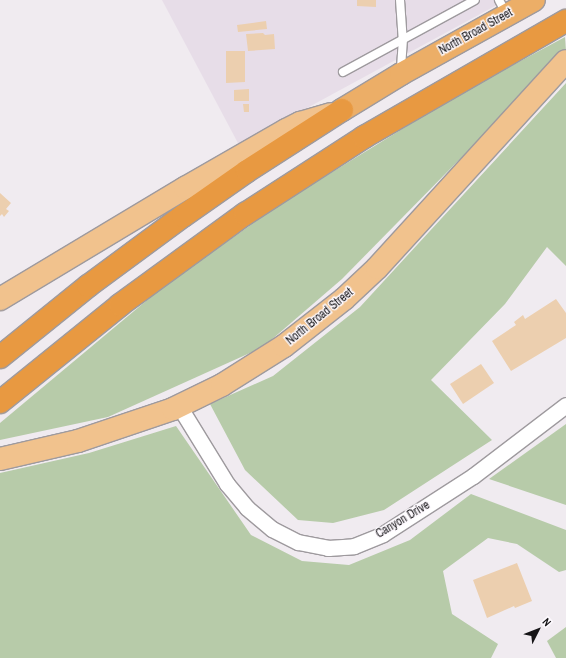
<!DOCTYPE html>
<style>
body{margin:0}
#map{position:relative;width:566px;height:658px;overflow:hidden;background:#f0ebf0;font-family:"Archivo Narrow",sans-serif}
div>[style]{position:absolute}
.built>*{inset:0;background:#e7dde8}
.green>*{inset:0;background:#b7cba9}
.building>*{inset:0;background:#eccfaf}
.roads{filter:drop-shadow(1px 0 #9e9a9e) drop-shadow(-1px 0 #9e9a9e) drop-shadow(0 1px #9e9a9e) drop-shadow(0 -1px #9e9a9e)}
.service>*{height:8px;margin:-4px;padding:0 4px;transform-origin:4px;border-radius:4px;background:#fff}
.minor>*{height:15px;margin:-7.5px;padding:0 7.5px;transform-origin:7.5px;border-radius:7.5px;background:#fff}
.primary>*{height:22px;margin:-11px;padding:0 11px;transform-origin:11px;border-radius:11px;background:#f1c28d}
.trunk>*{height:22px;margin:-11px;padding:0 11px;transform-origin:11px;border-radius:11px;background:#ecae67}
.motorway>*{height:22px;margin:-11px;padding:0 11px;transform-origin:11px;border-radius:11px;background:#e89941}
span{translate:-50% -50%;white-space:nowrap;text-align:center;line-height:1.15;-webkit-text-stroke:3px #fdf9fe;paint-order:stroke}
.street-label{font-size:12px;color:#151416}
.north{position:absolute;left:518px;top:610px;width:40px;height:40px;-webkit-text-stroke:3px #fdf9fe;paint-order:stroke;rotate:48deg;font-size:11px;font-weight:700;line-height:16px;text-align:center;color:#151416}
.north::after{content:'';display:block;margin:auto;width:14px;height:18px;background:#151416;clip-path:polygon(50% 0,100% 100%,50% 72%,0 100%)}
</style>
<div id="map">
<div class="built">
<div style="clip-path:polygon(162px 0,506px 0,239px 145px)"></div>
</div>
<div class="green">
<div style="clip-path:polygon(565px 37px,566px 51px,342px 279px,263px 347px,108px 417px,0 440px,0 423px,164px 286px,282px 203px,459px 94px)"></div>
<div style="clip-path:polygon(566px 83px,566px 266px,547px 247px,505px 304px,431px 380px,492px 440px,384px 510px,333px 523px,298px 520px,245px 470px,210px 404px,273px 376px,360px 307px)"></div>
<div style="clip-path:polygon(566px 424px,566px 505px,489px 479px)"></div>
<div style="clip-path:polygon(176px 426px,251px 535px,302px 561px,349px 565px,410px 540px,471px 494px,566px 530px,566px 570px,559px 572px,517px 544px,488px 538px,443px 571px,452px 614px,498px 644px,491px 658px,0 658px,0 473px,89px 453px)"></div>
<div style="clip-path:polygon(566px 627px,566px 658px,556px 658px,547px 641px)"></div>
</div>
<div class="building">
<div style="clip-path:polygon(357px 0,376px 0,376px 7px,357px 6px)"></div>
<div style="clip-path:polygon(266px 21px,267px 29px,238px 32px,237px 25px)"></div>
<div style="clip-path:polygon(263px 33px,265px 35px,274px 34px,275px 49px,248px 51px,246px 34px)"></div>
<div style="clip-path:polygon(226px 51px,245px 51px,245px 82px,226px 83px)"></div>
<div style="clip-path:polygon(249px 89px,249px 101px,234px 101px,234px 90px)"></div>
<div style="clip-path:polygon(243px 104px,249px 104px,249px 112px,244px 112px)"></div>
<div style="clip-path:polygon(0 193px,11px 203px,6px 209px,9px 211px,4px 217px,2px 214px,0 216px)"></div>
<div style="clip-path:polygon(556px 299px,566px 313px,566px 338px,511px 371px,492px 341px,516px 325px,514px 322px,523px 315px,525px 319px)"></div>
<div style="clip-path:polygon(481px 364px,494px 383px,463px 404px,450px 384px)"></div>
<div style="clip-path:polygon(517px 563px,532px 601px,515px 608px,514px 606px,487px 618px,473px 580px)"></div>
</div>
<div class="roads">
<div class="service">
<div style="left:400px;top:0;width:39px;rotate:86deg"></div>
<div style="left:403px;top:39px;width:32px;rotate:94deg"></div>
<div style="left:499px;top:0;width:17px;rotate:62deg"></div>
<div style="left:343px;top:72px;width:150px;rotate:-28.6deg"></div>
</div>
<div class="minor">
<div style="left:179px;top:406px;width:92px;rotate:58.4deg"></div>
<div style="left:227px;top:484px;width:31px;rotate:50deg"></div>
<div style="left:247px;top:508px;width:33px;rotate:40deg"></div>
<div style="left:272px;top:529px;width:29px;rotate:27deg"></div>
<div style="left:298px;top:542px;width:31px;rotate:11deg"></div>
<div style="left:328px;top:548px;width:26px;rotate:-4deg"></div>
<div style="left:354px;top:546px;width:31px;rotate:-22deg"></div>
<div style="left:383px;top:534px;width:107px;rotate:-32.8deg"></div>
<div style="left:473px;top:476px;width:117px;rotate:-37.4deg"></div>
</div>
<div class="primary">
<div style="left:0;top:299px;width:216px;rotate:-31deg"></div>
<div style="left:185px;top:188px;width:116px;rotate:-29.9deg"></div>
<div style="left:286px;top:130px;width:16px;rotate:-27deg"></div>
<div style="left:300px;top:123px;width:32px;rotate:-16deg"></div>
<div style="left:0;top:459px;width:80px;rotate:-13deg"></div>
<div style="left:78px;top:441px;width:100px;rotate:-18.6deg"></div>
<div style="left:173px;top:409px;width:55px;rotate:-26.1deg"></div>
<div style="left:222px;top:385px;width:73px;rotate:-32.2deg"></div>
<div style="left:284px;top:346px;width:76px;rotate:-38.1deg"></div>
<div style="left:344px;top:299px;width:45px;rotate:-43.2deg"></div>
<div style="left:377px;top:268px;width:280px;rotate:-47.6deg"></div>
</div>
<div class="trunk">
<div style="left:342px;top:110px;width:69px;rotate:-31.4deg"></div>
<div style="left:401px;top:74px;width:152px;rotate:-29.1deg"></div>
</div>
<div class="motorway">
<div style="left:0;top:357px;width:113px;rotate:-38.9deg"></div>
<div style="left:88px;top:286px;width:118px;rotate:-36.4deg"></div>
<div style="left:183px;top:216px;width:78px;rotate:-35.1deg"></div>
<div style="left:247px;top:171px;width:113px;rotate:-32.7deg"></div>
<div style="left:0;top:402px;width:154px;rotate:-38.9deg"></div>
<div style="left:120px;top:305px;width:155px;rotate:-36.1deg"></div>
<div style="left:245px;top:214px;width:142px;rotate:-32.9deg"></div>
<div style="left:364px;top:137px;width:233px;rotate:-29.9deg"></div>
</div>
</div>
<div class="street-label">
<span style="left:476px;top:32px;rotate:-29deg">North Broad Street</span>
<span style="left:320px;top:317px;rotate:-39deg">North Broad Street</span>
<span style="left:403px;top:520px;rotate:-31deg">Canyon Drive</span>
</div>
<div class="north">N</div>
</div>
